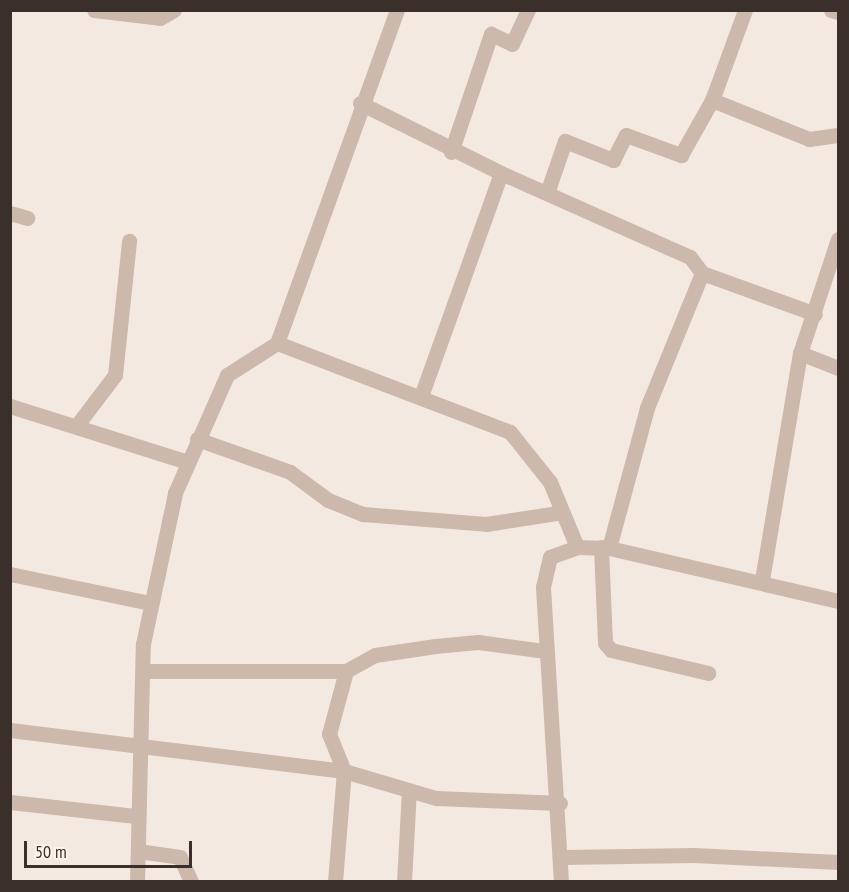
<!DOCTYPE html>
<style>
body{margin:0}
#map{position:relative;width:849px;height:892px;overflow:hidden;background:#f4e9e0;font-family:"PT Sans Narrow",sans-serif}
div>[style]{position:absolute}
.minor>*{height:15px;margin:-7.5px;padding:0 7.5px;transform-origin:7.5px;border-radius:7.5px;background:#cdb9ab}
span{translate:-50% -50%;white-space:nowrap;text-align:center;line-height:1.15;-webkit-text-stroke:4.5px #fbf4ed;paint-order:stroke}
.frame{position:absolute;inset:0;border:12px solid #3b2f2b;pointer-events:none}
.scale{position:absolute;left:24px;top:841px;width:168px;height:27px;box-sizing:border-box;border:3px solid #3b2f2b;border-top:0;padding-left:8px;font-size:18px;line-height:21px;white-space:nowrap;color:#3b2f2b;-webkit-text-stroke:4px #fbf4ed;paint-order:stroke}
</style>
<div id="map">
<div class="minor">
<div style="left:94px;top:10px;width:66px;rotate:6.9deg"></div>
<div style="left:160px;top:18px;width:16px;rotate:-30deg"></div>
<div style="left:745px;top:10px;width:96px;rotate:110.1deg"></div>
<div style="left:712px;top:100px;width:105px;rotate:21.9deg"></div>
<div style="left:809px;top:139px;width:29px;rotate:-8deg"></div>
<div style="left:831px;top:10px;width:7px;rotate:16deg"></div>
<div style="left:360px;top:103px;width:157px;rotate:26.4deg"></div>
<div style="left:501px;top:173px;width:238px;rotate:109.7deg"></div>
<div style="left:451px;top:152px;width:125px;rotate:-71.3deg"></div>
<div style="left:491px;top:34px;width:23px;rotate:25deg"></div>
<div style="left:512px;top:44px;width:38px;rotate:-65deg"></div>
<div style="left:501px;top:173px;width:207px;rotate:24deg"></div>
<div style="left:690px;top:257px;width:20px;rotate:53deg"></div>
<div style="left:702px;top:273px;width:146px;rotate:112.2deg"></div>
<div style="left:647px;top:408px;width:145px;rotate:105.2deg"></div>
<div style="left:548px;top:190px;width:52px;rotate:-70.9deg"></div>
<div style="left:565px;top:141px;width:52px;rotate:21.6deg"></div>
<div style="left:613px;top:160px;width:28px;rotate:-63deg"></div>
<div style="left:626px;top:135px;width:59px;rotate:20deg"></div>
<div style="left:681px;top:155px;width:63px;rotate:-60.6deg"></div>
<div style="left:10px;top:213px;width:18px;rotate:16deg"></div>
<div style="left:702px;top:273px;width:120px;rotate:19.9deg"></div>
<div style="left:277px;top:343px;width:249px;rotate:20.9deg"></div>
<div style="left:510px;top:432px;width:64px;rotate:51.3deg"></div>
<div style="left:550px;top:482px;width:70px;rotate:67.4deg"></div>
<div style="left:800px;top:353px;width:41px;rotate:21.5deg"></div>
<div style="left:10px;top:406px;width:187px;rotate:17.5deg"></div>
<div style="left:77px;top:425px;width:63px;rotate:-52.8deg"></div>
<div style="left:115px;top:375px;width:135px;rotate:-84deg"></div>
<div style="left:197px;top:439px;width:99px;rotate:19.5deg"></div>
<div style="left:290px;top:472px;width:47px;rotate:36.4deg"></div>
<div style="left:328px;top:500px;width:38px;rotate:22deg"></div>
<div style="left:363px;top:514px;width:123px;rotate:4.6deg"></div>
<div style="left:486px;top:524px;width:73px;rotate:-8.7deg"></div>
<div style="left:601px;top:547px;width:96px;rotate:87.6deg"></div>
<div style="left:605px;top:643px;width:9px;rotate:49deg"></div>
<div style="left:611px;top:650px;width:100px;rotate:13.3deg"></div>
<div style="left:10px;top:574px;width:143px;rotate:11.7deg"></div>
<div style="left:762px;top:580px;width:230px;rotate:-80.5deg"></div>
<div style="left:800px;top:353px;width:120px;rotate:-71.6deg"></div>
<div style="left:146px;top:671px;width:200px"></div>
<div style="left:10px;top:730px;width:337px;rotate:7deg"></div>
<div style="left:344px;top:771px;width:96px;rotate:16.4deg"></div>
<div style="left:436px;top:798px;width:124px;rotate:2.3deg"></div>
<div style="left:10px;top:802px;width:126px;rotate:6.4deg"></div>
<div style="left:138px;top:851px;width:42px;rotate:8.1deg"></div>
<div style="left:180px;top:857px;width:27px;rotate:66deg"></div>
<div style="left:563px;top:857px;width:131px;rotate:-0.9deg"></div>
<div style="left:694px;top:855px;width:144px;rotate:2.8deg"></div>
<div style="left:137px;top:882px;width:238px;rotate:-88.6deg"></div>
<div style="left:143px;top:644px;width:154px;rotate:-78deg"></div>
<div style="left:175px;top:493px;width:129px;rotate:-66.2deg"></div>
<div style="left:227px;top:375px;width:59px;rotate:-32.6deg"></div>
<div style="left:277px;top:343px;width:354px;rotate:-70.2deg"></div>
<div style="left:335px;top:882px;width:111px;rotate:-85.4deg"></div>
<div style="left:344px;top:771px;width:40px;rotate:-112deg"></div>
<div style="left:329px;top:734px;width:65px;rotate:-74.9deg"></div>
<div style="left:346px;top:671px;width:33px;rotate:-29deg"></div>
<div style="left:375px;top:655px;width:61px;rotate:-8.5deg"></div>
<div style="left:435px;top:646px;width:43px;rotate:-5.3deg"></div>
<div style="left:478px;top:642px;width:68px;rotate:7.7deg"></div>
<div style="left:404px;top:882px;width:92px;rotate:-86.9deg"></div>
<div style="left:561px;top:882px;width:296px;rotate:-93.5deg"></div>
<div style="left:543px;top:587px;width:31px;rotate:-77deg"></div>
<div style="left:550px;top:557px;width:29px;rotate:-20deg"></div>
<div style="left:577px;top:547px;width:32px;rotate:2deg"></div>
<div style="left:609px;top:548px;width:235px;rotate:13deg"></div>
</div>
<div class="frame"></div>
<div class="scale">50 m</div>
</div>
